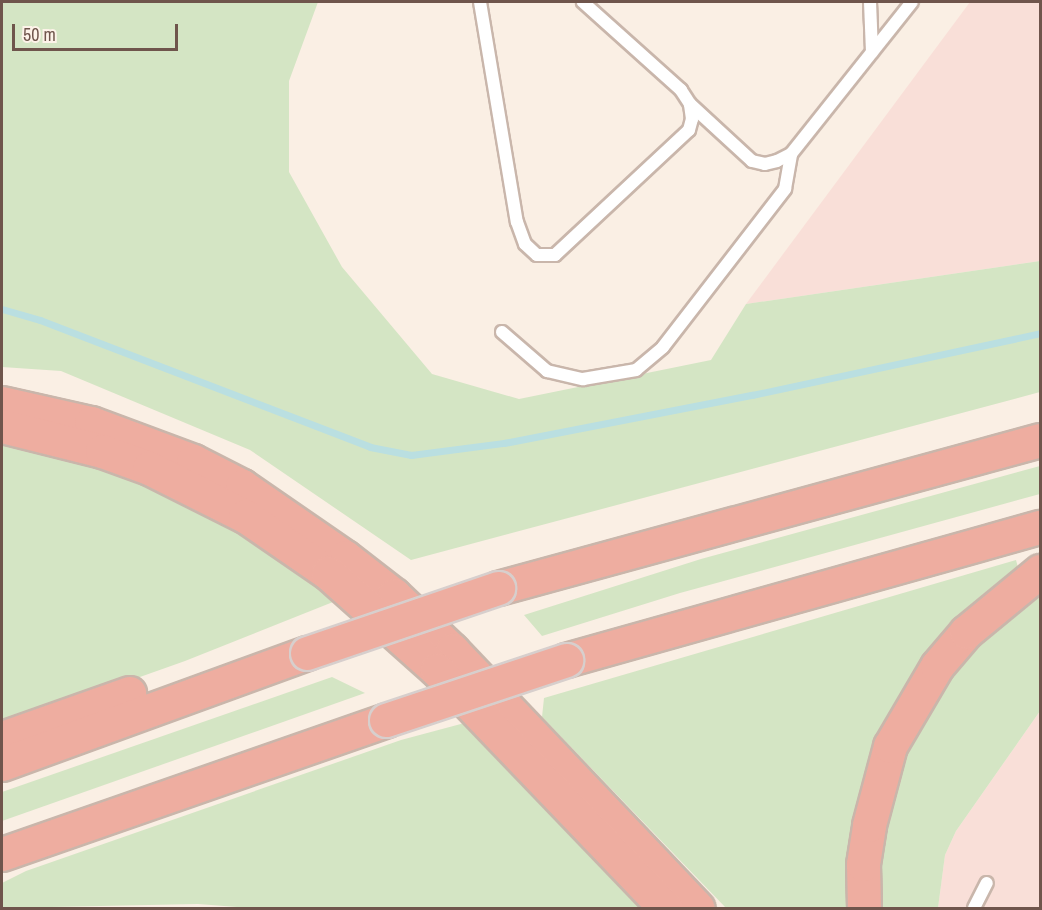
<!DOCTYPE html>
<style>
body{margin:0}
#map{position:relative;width:1042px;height:910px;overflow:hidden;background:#faefe4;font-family:"Archivo Narrow",sans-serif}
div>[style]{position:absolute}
.commercial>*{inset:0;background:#f9dfd8}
.green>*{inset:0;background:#d4e5c4}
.stream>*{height:7px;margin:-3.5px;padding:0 3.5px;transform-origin:3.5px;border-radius:3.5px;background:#badfe1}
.roads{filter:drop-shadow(2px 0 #c9b6ab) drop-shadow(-2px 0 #c9b6ab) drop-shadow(0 2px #c9b6ab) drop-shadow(0 -2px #c9b6ab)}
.service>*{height:12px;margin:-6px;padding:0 6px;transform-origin:6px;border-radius:6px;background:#fff}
.motorway>*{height:33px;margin:-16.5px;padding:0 16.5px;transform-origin:16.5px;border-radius:16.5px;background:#eeada0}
.bridges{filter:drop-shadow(2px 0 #d7cfcd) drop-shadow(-2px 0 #d7cfcd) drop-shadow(0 2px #d7cfcd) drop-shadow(0 -2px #d7cfcd)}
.motorway-bridge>*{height:33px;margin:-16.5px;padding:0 16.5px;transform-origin:16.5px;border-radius:16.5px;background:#eeada0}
span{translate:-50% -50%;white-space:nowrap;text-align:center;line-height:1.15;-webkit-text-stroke:4.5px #fdf3e9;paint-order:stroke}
.frame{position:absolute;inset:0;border:3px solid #6f554c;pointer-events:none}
.scale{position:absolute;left:12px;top:24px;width:166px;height:27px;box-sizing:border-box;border:3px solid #6f554c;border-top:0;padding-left:8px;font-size:18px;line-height:21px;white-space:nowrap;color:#6f554c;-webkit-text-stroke:4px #fdf3e9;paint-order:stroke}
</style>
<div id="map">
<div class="commercial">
<div style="clip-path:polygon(970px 2px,1040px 2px,1040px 261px,746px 304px)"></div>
<div style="clip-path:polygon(1040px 711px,1040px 908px,938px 908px,945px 855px,956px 831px)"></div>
</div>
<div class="green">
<div style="clip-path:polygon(2px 2px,318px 2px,289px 81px,289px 172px,342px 267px,432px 374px,519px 399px,711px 360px,746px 304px,1040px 261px,1040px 392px,411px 560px,250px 450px,61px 371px,2px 367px)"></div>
<div style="clip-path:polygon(2px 438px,67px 452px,215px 513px,338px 600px,185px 661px,2px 726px)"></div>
<div style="clip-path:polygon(1040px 466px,1040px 494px,680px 593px,542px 636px,524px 615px,701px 559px)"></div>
<div style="clip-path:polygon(1016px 560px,1020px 575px,917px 676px,855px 908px,726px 908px,542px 717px,544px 698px)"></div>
<div style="clip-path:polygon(1040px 590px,1040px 711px,956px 831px,945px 855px,938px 908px,878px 908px,880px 855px,890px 801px,916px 730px,962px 661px,991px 629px)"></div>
<div style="clip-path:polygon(332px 677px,365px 693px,2px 821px,2px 792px)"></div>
<div style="clip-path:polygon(472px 721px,655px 908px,250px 908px,198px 904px,2px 908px,2px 883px,26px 871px,401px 740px)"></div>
</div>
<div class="stream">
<div style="left:2px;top:309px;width:40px;rotate:16deg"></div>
<div style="left:40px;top:320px;width:354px;rotate:21deg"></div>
<div style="left:370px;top:447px;width:42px;rotate:11deg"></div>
<div style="left:411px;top:455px;width:94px;rotate:-7.4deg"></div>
<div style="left:504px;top:443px;width:253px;rotate:-11deg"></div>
<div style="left:752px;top:395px;width:295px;rotate:-12.1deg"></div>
</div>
<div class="roads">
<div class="service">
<div style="left:480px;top:2px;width:223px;rotate:80.5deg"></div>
<div style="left:517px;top:222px;width:23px;rotate:70deg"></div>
<div style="left:525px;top:244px;width:16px;rotate:43deg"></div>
<div style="left:537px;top:255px;width:18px"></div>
<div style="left:555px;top:255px;width:183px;rotate:-43deg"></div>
<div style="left:689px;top:130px;width:11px;rotate:-75deg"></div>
<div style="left:692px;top:119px;width:15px;rotate:-98deg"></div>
<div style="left:690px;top:104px;width:17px;rotate:-123deg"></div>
<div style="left:681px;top:90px;width:132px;rotate:-138.1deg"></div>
<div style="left:870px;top:2px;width:50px;rotate:87.7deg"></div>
<div style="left:690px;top:104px;width:84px;rotate:42.6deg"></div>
<div style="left:752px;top:161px;width:13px;rotate:13deg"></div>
<div style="left:765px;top:164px;width:12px;rotate:-14deg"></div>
<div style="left:777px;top:161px;width:16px;rotate:-27deg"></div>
<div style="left:791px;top:154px;width:194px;rotate:-51.5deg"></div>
<div style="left:502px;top:332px;width:60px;rotate:40.9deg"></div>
<div style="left:547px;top:371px;width:37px;rotate:13deg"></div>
<div style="left:583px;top:379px;width:54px;rotate:-9.6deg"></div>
<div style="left:636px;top:370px;width:35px;rotate:-40deg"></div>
<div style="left:663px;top:347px;width:200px;rotate:-52.3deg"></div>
<div style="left:785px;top:189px;width:36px;rotate:-80deg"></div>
<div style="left:974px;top:908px;width:28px;rotate:-63deg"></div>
</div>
<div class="motorway">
<div style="left:2px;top:403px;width:91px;rotate:12.7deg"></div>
<div style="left:91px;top:423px;width:109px;rotate:20.4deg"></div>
<div style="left:193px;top:461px;width:55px;rotate:27deg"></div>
<div style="left:242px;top:486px;width:125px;rotate:34.6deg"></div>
<div style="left:345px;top:557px;width:62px;rotate:37.8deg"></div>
<div style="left:394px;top:595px;width:80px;rotate:43.5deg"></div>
<div style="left:452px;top:650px;width:356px;rotate:46.4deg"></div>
<div style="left:2px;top:426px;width:103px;rotate:14deg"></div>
<div style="left:102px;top:451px;width:50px;rotate:19.9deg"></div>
<div style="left:149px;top:468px;width:107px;rotate:26.6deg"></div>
<div style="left:245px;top:516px;width:101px;rotate:34.5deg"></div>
<div style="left:328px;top:573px;width:146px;rotate:41.7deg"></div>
<div style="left:437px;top:670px;width:330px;rotate:46.2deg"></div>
<div style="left:498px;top:588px;width:562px;rotate:-15.27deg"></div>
<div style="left:566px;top:660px;width:492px;rotate:-15.7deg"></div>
<div style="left:2px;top:738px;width:135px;rotate:-19.5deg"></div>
<div style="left:2px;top:764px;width:325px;rotate:-20deg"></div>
<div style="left:2px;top:854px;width:407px;rotate:-19.2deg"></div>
<div style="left:864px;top:908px;width:44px;rotate:-91.3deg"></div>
<div style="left:863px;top:864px;width:39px;rotate:-81deg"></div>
<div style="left:869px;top:825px;width:82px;rotate:-75.1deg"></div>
<div style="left:890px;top:746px;width:93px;rotate:-59.6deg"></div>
<div style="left:937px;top:666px;width:45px;rotate:-49.5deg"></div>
<div style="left:966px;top:632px;width:96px;rotate:-39.5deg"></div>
</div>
</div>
<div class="bridges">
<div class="motorway-bridge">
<div style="left:307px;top:653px;width:202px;rotate:-18.8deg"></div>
<div style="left:386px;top:720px;width:190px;rotate:-18.4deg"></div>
</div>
</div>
<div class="frame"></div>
<div class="scale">50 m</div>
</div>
